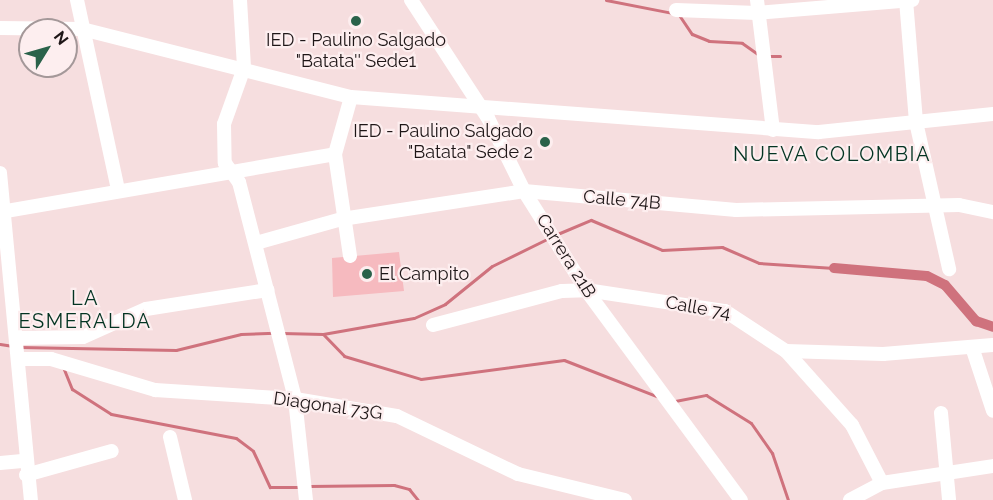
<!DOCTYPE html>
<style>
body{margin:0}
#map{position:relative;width:993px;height:500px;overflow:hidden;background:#f6dedf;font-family:Raleway,sans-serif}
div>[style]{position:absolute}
.green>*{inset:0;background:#f6babf}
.stream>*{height:3px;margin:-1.5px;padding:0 1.5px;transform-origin:1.5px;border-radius:1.5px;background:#cf727d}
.canal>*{height:10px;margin:-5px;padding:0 5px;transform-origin:5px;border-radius:5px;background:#cf727d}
.minor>*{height:14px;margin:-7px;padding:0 7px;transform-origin:7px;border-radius:7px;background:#fff}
.dots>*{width:16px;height:16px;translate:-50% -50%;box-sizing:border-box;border:3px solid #fdeeef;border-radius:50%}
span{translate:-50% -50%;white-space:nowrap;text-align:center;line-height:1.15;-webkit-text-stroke:4.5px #fdeeef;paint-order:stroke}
.poi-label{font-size:18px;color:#1e1617}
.right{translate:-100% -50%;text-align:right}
.left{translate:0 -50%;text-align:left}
.street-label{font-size:18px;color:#1e1617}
.neighbourhood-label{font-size:20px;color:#033422;letter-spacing:1.5px}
.north{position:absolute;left:18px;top:18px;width:60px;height:60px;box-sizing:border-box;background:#fdeeef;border:2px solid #a49899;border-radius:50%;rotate:53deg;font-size:16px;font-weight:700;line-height:24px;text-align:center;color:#1e1617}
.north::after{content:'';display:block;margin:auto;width:21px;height:27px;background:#2a624a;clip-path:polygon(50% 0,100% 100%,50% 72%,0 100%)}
</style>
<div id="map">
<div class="green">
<div style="clip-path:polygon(399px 252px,404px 291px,333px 297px,332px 258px)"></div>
</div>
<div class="stream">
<div style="left:606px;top:0;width:67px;rotate:11.1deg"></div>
<div style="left:679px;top:15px;width:23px;rotate:56deg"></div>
<div style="left:692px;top:34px;width:18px;rotate:22deg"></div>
<div style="left:709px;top:41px;width:33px;rotate:3deg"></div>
<div style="left:742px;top:43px;width:19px;rotate:35deg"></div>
<div style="left:767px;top:56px;width:13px"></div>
<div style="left:555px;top:235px;width:39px;rotate:-23deg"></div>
<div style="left:591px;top:220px;width:77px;rotate:22.9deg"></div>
<div style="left:662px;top:250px;width:60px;rotate:-2.9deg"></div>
<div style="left:722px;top:247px;width:40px;rotate:23.4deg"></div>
<div style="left:759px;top:263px;width:75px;rotate:3.8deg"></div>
<div style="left:282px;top:333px;width:41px;rotate:1.4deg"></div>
<div style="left:323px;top:334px;width:92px;rotate:-10deg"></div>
<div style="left:414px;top:318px;width:34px;rotate:-24deg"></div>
<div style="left:445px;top:304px;width:60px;rotate:-39deg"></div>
<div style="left:492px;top:266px;width:64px;rotate:-26.2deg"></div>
<div style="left:323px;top:334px;width:30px;rotate:46deg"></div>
<div style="left:344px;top:356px;width:80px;rotate:16.6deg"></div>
<div style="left:421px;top:379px;width:144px;rotate:-7.6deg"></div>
<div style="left:564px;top:360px;width:102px;rotate:21.3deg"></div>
<div style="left:0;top:344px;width:13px;rotate:9deg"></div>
<div style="left:20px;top:347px;width:156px;rotate:1.1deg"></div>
<div style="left:176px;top:350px;width:67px;rotate:-13.8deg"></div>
<div style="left:241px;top:334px;width:34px;rotate:-2deg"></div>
<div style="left:63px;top:367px;width:24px;rotate:68deg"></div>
<div style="left:72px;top:389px;width:46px;rotate:32.7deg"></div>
<div style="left:111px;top:414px;width:127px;rotate:10.9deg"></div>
<div style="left:236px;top:438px;width:21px;rotate:37deg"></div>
<div style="left:253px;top:451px;width:40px;rotate:65deg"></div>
<div style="left:270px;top:487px;width:29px"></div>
<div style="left:675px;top:401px;width:32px;rotate:-11deg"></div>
<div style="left:706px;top:395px;width:53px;rotate:31.9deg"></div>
<div style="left:751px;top:423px;width:37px;rotate:55deg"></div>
<div style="left:772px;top:453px;width:50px;rotate:71.2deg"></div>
<div style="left:309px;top:486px;width:85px;rotate:-0.7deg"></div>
<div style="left:394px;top:485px;width:16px;rotate:15deg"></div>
<div style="left:409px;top:489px;width:14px;rotate:51deg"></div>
</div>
<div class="canal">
<div style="left:834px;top:268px;width:93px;rotate:4.9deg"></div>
<div style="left:927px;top:276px;width:20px;rotate:27deg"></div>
<div style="left:945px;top:285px;width:48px;rotate:49.3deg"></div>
<div style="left:976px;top:321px;width:18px;rotate:19deg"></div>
</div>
<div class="minor">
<div style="left:77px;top:0;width:193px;rotate:77.8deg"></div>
<div style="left:240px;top:0;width:68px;rotate:86.6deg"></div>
<div style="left:244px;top:68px;width:59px;rotate:109.7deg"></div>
<div style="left:224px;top:124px;width:39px;rotate:89deg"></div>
<div style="left:225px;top:163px;width:24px;rotate:54deg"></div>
<div style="left:239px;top:182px;width:224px;rotate:75.5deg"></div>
<div style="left:295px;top:399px;width:102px;rotate:83.8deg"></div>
<div style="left:411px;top:0;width:141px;rotate:56.9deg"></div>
<div style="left:488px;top:118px;width:81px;rotate:63.7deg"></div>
<div style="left:524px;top:191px;width:117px;rotate:57.9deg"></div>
<div style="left:586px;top:290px;width:261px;rotate:53.6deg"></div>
<div style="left:757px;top:0;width:131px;rotate:83deg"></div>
<div style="left:906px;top:0;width:122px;rotate:85.3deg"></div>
<div style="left:916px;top:122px;width:151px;rotate:77.3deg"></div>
<div style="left:676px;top:10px;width:81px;rotate:2.1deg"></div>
<div style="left:757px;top:13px;width:156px;rotate:-4.8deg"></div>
<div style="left:0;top:28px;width:82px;rotate:0.7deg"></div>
<div style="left:82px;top:29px;width:277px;rotate:14.2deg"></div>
<div style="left:351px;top:97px;width:469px;rotate:4.3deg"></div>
<div style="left:819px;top:132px;width:175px;rotate:-5.9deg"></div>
<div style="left:0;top:173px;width:328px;rotate:84.6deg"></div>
<div style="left:0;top:212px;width:340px;rotate:-9.8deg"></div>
<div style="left:256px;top:243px;width:89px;rotate:-15.6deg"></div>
<div style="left:342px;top:219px;width:184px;rotate:-8.7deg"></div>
<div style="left:524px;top:191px;width:213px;rotate:5.1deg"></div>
<div style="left:736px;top:210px;width:223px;rotate:-1.3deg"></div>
<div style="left:959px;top:205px;width:35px;rotate:12deg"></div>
<div style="left:350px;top:256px;width:103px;rotate:-98.4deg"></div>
<div style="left:335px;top:154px;width:59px;rotate:-74.3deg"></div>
<div style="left:433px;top:325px;width:133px;rotate:-14.8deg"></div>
<div style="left:562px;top:291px;width:24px;rotate:-2deg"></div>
<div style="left:586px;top:290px;width:141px;rotate:8.6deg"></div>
<div style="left:725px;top:311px;width:73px;rotate:33.3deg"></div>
<div style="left:786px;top:351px;width:97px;rotate:1.8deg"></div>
<div style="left:883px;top:354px;width:110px;rotate:-4.7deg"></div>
<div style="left:19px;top:338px;width:64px;rotate:-0.9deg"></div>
<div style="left:83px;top:337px;width:69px;rotate:-24deg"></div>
<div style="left:146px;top:309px;width:123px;rotate:-8.9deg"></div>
<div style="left:972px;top:347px;width:67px;rotate:71.8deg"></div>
<div style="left:786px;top:351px;width:99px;rotate:48.3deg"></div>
<div style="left:852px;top:425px;width:65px;rotate:62.7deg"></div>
<div style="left:19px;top:359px;width:32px"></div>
<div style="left:51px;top:359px;width:109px;rotate:16.6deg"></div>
<div style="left:155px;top:390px;width:140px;rotate:3.7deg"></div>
<div style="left:295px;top:399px;width:103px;rotate:9.5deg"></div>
<div style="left:397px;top:416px;width:134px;rotate:25.6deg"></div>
<div style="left:518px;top:474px;width:110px;rotate:13.7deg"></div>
<div style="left:941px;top:413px;width:87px;rotate:84.7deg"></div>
<div style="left:170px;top:437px;width:65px;rotate:76.6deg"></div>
<div style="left:0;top:463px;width:25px;rotate:-5deg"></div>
<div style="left:26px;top:475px;width:89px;rotate:-15.6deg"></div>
<div style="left:850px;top:500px;width:36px;rotate:-28deg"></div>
<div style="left:882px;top:483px;width:112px;rotate:-8.7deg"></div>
</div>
<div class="dots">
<div style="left:356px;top:21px;background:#2a624a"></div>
<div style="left:545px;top:142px;background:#2a624a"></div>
<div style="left:367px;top:274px;background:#2a624a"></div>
</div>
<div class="poi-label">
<span style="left:356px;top:51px">IED - Paulino Salgado<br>"Batata'' Sede1</span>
<span class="right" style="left:533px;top:142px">IED - Paulino Salgado<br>"Batata" Sede 2</span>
<span class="left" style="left:379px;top:274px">El Campito</span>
</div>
<div class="street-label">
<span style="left:622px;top:200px;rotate:5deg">Calle 74B</span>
<span style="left:566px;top:256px;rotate:58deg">Carrera 21B</span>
<span style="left:698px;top:308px;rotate:10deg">Calle 74</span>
<span style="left:328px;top:406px;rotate:8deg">Diagonal 73G</span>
</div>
<div class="neighbourhood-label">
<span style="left:832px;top:154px">NUEVA COLOMBIA</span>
<span style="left:85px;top:310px">LA<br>ESMERALDA</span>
</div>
<div class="north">N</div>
</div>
